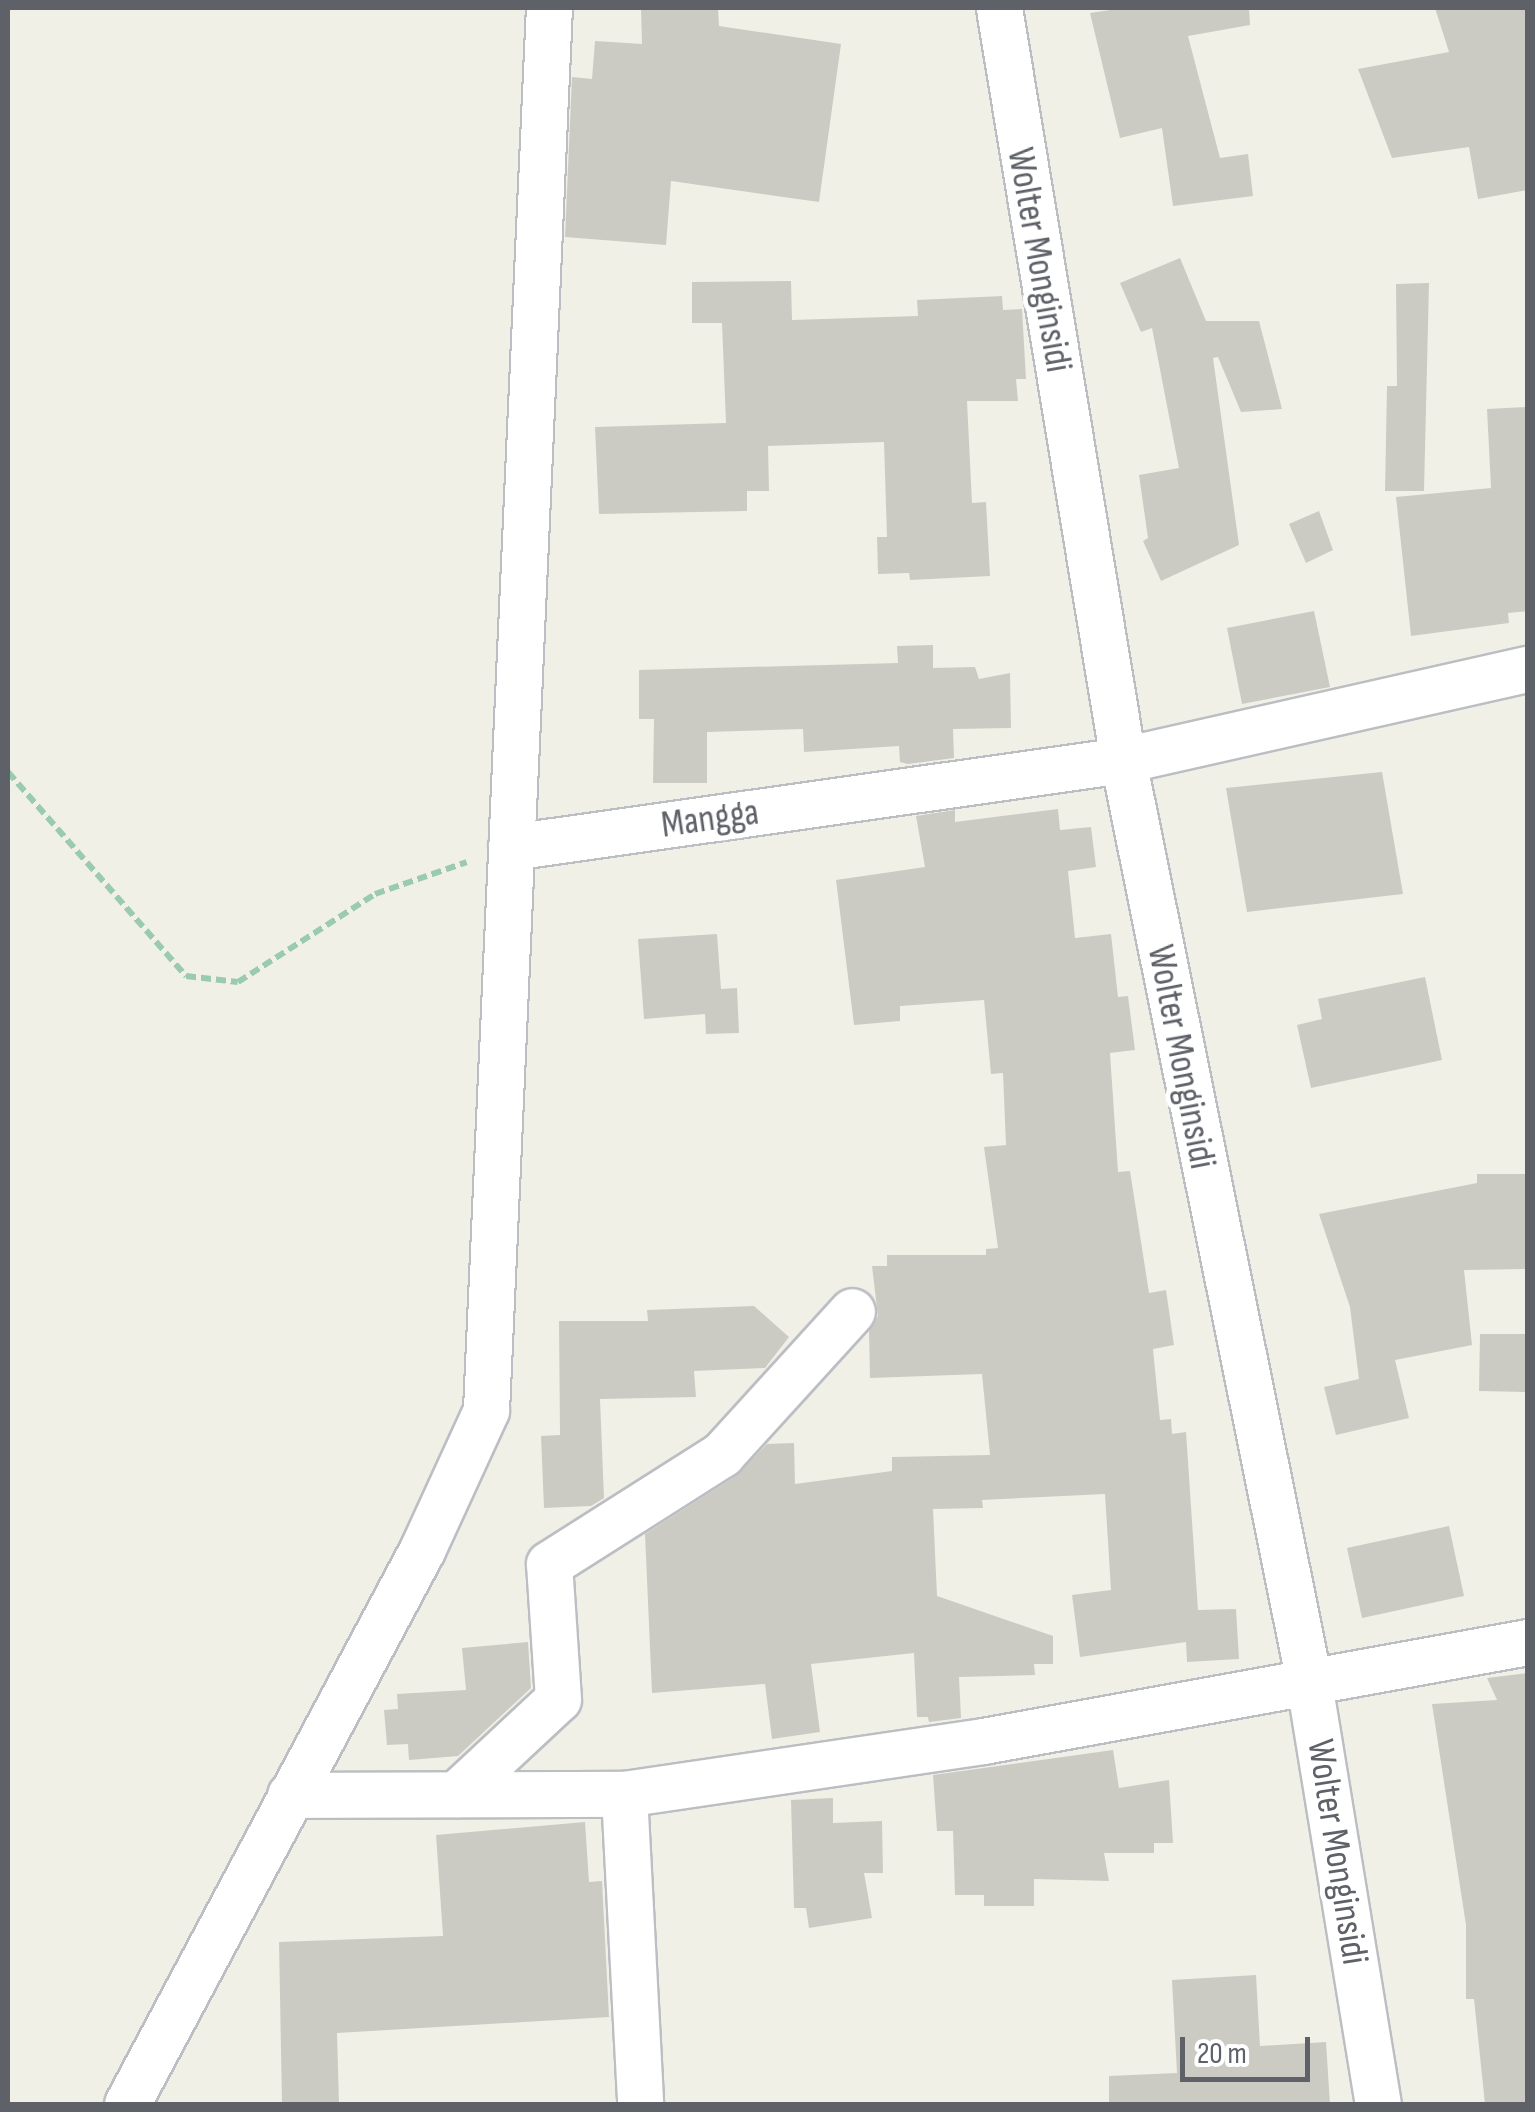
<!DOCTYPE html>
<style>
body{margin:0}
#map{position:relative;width:1535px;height:2112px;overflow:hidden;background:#f1f0e7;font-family:"Sofia Sans Condensed",sans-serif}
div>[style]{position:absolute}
.building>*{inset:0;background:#cccbc3}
.path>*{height:6px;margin-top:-3px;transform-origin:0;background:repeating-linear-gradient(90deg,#9bcbaf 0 10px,transparent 0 15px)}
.roads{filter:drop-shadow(2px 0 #bbbec3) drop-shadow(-2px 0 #bbbec3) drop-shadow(0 2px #bbbec3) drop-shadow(0 -2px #bbbec3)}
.minor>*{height:45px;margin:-22.5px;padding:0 22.5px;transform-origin:22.5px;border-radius:22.5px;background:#fff}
span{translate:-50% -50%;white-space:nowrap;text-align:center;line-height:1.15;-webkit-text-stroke:10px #fff;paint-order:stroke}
.street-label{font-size:38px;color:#5e6168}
.frame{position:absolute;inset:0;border:10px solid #5e6168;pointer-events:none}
.scale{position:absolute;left:1180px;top:2037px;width:130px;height:45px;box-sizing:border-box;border:5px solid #5e6168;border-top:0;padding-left:12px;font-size:30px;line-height:35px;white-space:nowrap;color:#5e6168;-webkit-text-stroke:8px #fff;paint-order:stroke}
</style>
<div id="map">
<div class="building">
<div style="clip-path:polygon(641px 8px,718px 8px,719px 26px,841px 44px,819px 202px,671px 181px,666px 245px,565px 237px,572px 77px,592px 79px,595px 41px,642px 44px)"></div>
<div style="clip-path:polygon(1124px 8px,1249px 8px,1250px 25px,1188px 36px,1220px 158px,1248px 154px,1253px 196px,1173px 206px,1162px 128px,1120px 138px,1090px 13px)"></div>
<div style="clip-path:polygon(1435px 8px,1528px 8px,1528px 190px,1478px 199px,1469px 147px,1392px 158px,1358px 69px,1449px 52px)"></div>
<div style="clip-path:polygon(1180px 258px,1206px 321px,1259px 321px,1282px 409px,1241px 412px,1218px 357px,1213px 358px,1239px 545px,1161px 581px,1143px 541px,1148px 538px,1139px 475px,1179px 468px,1152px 328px,1141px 332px,1120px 283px)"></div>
<div style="clip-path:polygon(791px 281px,792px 320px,918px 316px,917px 300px,1002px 296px,1003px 310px,1022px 309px,1026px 379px,1016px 379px,1018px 401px,967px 401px,972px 503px,986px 502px,990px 576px,910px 580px,909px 573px,878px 574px,877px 537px,887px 537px,884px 442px,768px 446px,769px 491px,747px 491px,747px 511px,599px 514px,595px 427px,726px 423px,722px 323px,692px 323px,692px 282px)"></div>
<div style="clip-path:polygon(1429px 283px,1424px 491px,1385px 491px,1387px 386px,1397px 386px,1396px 284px)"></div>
<div style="clip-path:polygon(1528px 407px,1528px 611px,1508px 613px,1509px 623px,1411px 636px,1396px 497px,1491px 488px,1487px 409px)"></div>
<div style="clip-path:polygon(1319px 511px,1333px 550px,1306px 563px,1289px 524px)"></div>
<div style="clip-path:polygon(1314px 611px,1330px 687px,1242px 704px,1227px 628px)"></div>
<div style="clip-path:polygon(933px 645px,933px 668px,975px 667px,979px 679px,1010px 673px,1011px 728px,953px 729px,954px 758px,908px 764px,900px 762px,899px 746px,804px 752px,803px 729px,707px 732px,707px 783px,653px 783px,654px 719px,639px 719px,639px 670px,898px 663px,897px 646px)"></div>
<div style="clip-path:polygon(1382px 772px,1403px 894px,1247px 912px,1226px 788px)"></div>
<div style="clip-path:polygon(1058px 809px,1060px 830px,1091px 827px,1096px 867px,1068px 871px,1075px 938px,1111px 934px,1118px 997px,1128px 996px,1135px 1050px,1110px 1053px,1118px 1172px,1130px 1171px,1149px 1293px,1166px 1290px,1174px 1345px,1153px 1349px,1160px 1420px,1171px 1419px,1172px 1434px,1186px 1432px,1198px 1610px,1236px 1609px,1239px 1659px,1187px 1662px,1186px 1642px,1080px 1657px,1072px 1595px,1111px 1590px,1105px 1494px,982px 1500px,983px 1508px,933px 1509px,937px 1596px,1053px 1636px,1053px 1664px,1034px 1664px,1035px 1675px,959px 1677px,961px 1718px,929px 1722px,928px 1717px,917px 1717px,914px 1653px,811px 1664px,820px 1732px,772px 1739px,765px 1684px,652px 1693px,645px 1534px,736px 1476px,767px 1444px,794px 1443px,795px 1484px,892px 1471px,892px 1457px,990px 1455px,982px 1374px,870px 1378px,869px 1331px,878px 1316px,872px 1266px,887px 1266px,887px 1255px,986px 1255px,986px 1249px,998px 1248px,984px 1147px,1006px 1145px,1003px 1073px,991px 1074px,984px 1000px,900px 1006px,900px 1021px,854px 1025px,836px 880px,925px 867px,916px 816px,955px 810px,955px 822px)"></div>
<div style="clip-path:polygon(717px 934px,721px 989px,737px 988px,739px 1033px,706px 1034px,705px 1014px,644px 1019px,638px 939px)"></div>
<div style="clip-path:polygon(1425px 977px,1442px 1060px,1311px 1088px,1297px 1025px,1322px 1019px,1318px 999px)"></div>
<div style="clip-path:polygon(1477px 1174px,1527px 1174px,1527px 1269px,1464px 1270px,1472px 1345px,1395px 1360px,1409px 1418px,1336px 1435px,1324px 1387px,1359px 1379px,1350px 1307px,1319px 1214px,1477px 1183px)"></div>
<div style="clip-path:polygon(754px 1306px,789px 1337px,765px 1368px,694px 1371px,696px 1397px,600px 1399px,604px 1498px,591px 1506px,544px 1508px,541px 1436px,560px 1435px,559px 1321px,648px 1321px,647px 1310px)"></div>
<div style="clip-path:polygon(1480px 1334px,1526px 1334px,1525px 1392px,1479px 1391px)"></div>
<div style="clip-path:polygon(1449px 1526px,1464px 1596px,1362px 1618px,1347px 1548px)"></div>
<div style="clip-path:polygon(528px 1642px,531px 1688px,458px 1756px,409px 1760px,408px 1744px,387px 1745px,384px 1710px,398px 1709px,397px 1694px,466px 1690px,462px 1648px)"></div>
<div style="clip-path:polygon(1528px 1673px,1528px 2104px,1485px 2104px,1474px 1999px,1466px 1999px,1466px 1925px,1432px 1704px,1497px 1700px,1487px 1678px)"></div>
<div style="clip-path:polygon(1113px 1750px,1119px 1788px,1169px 1780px,1173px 1843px,1154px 1843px,1154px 1853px,1104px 1853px,1109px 1881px,1034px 1879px,1034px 1906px,984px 1906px,984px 1895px,955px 1895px,953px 1831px,937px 1831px,933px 1775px)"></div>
<div style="clip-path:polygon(833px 1798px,833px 1823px,882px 1821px,883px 1873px,864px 1873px,872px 1918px,809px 1928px,806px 1908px,794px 1908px,791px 1800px)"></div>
<div style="clip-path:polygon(585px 1822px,589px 1882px,602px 1881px,609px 2017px,337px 2033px,339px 2104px,282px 2104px,279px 1942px,443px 1936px,436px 1835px)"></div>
<div style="clip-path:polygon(1256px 1975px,1260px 2046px,1326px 2042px,1330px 2104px,1109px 2104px,1109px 2076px,1177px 2073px,1172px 1980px)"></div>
</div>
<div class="path">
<div style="left:8px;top:772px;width:271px;rotate:48.9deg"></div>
<div style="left:186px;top:976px;width:52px;rotate:6.6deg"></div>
<div style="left:238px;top:982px;width:163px;rotate:-32.7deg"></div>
<div style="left:375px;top:894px;width:97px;rotate:-19.2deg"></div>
</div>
<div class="roads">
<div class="minor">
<div style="left:999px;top:8px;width:762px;rotate:80.64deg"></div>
<div style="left:1123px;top:760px;width:935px;rotate:78.59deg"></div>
<div style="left:1308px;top:1677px;width:433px;rotate:80.7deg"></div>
<div style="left:511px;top:847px;width:618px;rotate:-8.09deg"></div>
<div style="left:1123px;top:760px;width:415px;rotate:-12.7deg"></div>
<div style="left:456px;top:1794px;width:139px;rotate:-43deg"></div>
<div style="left:558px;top:1699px;width:135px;rotate:-93.8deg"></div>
<div style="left:549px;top:1564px;width:205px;rotate:-32.4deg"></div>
<div style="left:722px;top:1454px;width:193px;rotate:-47.7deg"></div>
<div style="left:624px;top:1794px;width:310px;rotate:87deg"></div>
<div style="left:290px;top:1795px;width:334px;rotate:-0.2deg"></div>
<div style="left:624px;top:1794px;width:363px;rotate:-8.4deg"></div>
<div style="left:983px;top:1741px;width:554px;rotate:-10.3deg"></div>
<div style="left:127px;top:2104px;width:628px;rotate:-61.97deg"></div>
<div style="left:422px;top:1550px;width:154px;rotate:-65.4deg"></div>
<div style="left:486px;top:1410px;width:1403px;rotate:-87.43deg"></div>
</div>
</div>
<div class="street-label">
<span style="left:1039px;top:260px;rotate:80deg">Wolter Monginsidi</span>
<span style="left:710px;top:819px;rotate:-8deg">Mangga</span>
<span style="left:1181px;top:1057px;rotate:79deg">Wolter Monginsidi</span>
<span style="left:1337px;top:1852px;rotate:81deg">Wolter Monginsidi</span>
</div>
<div class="frame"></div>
<div class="scale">20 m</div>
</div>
